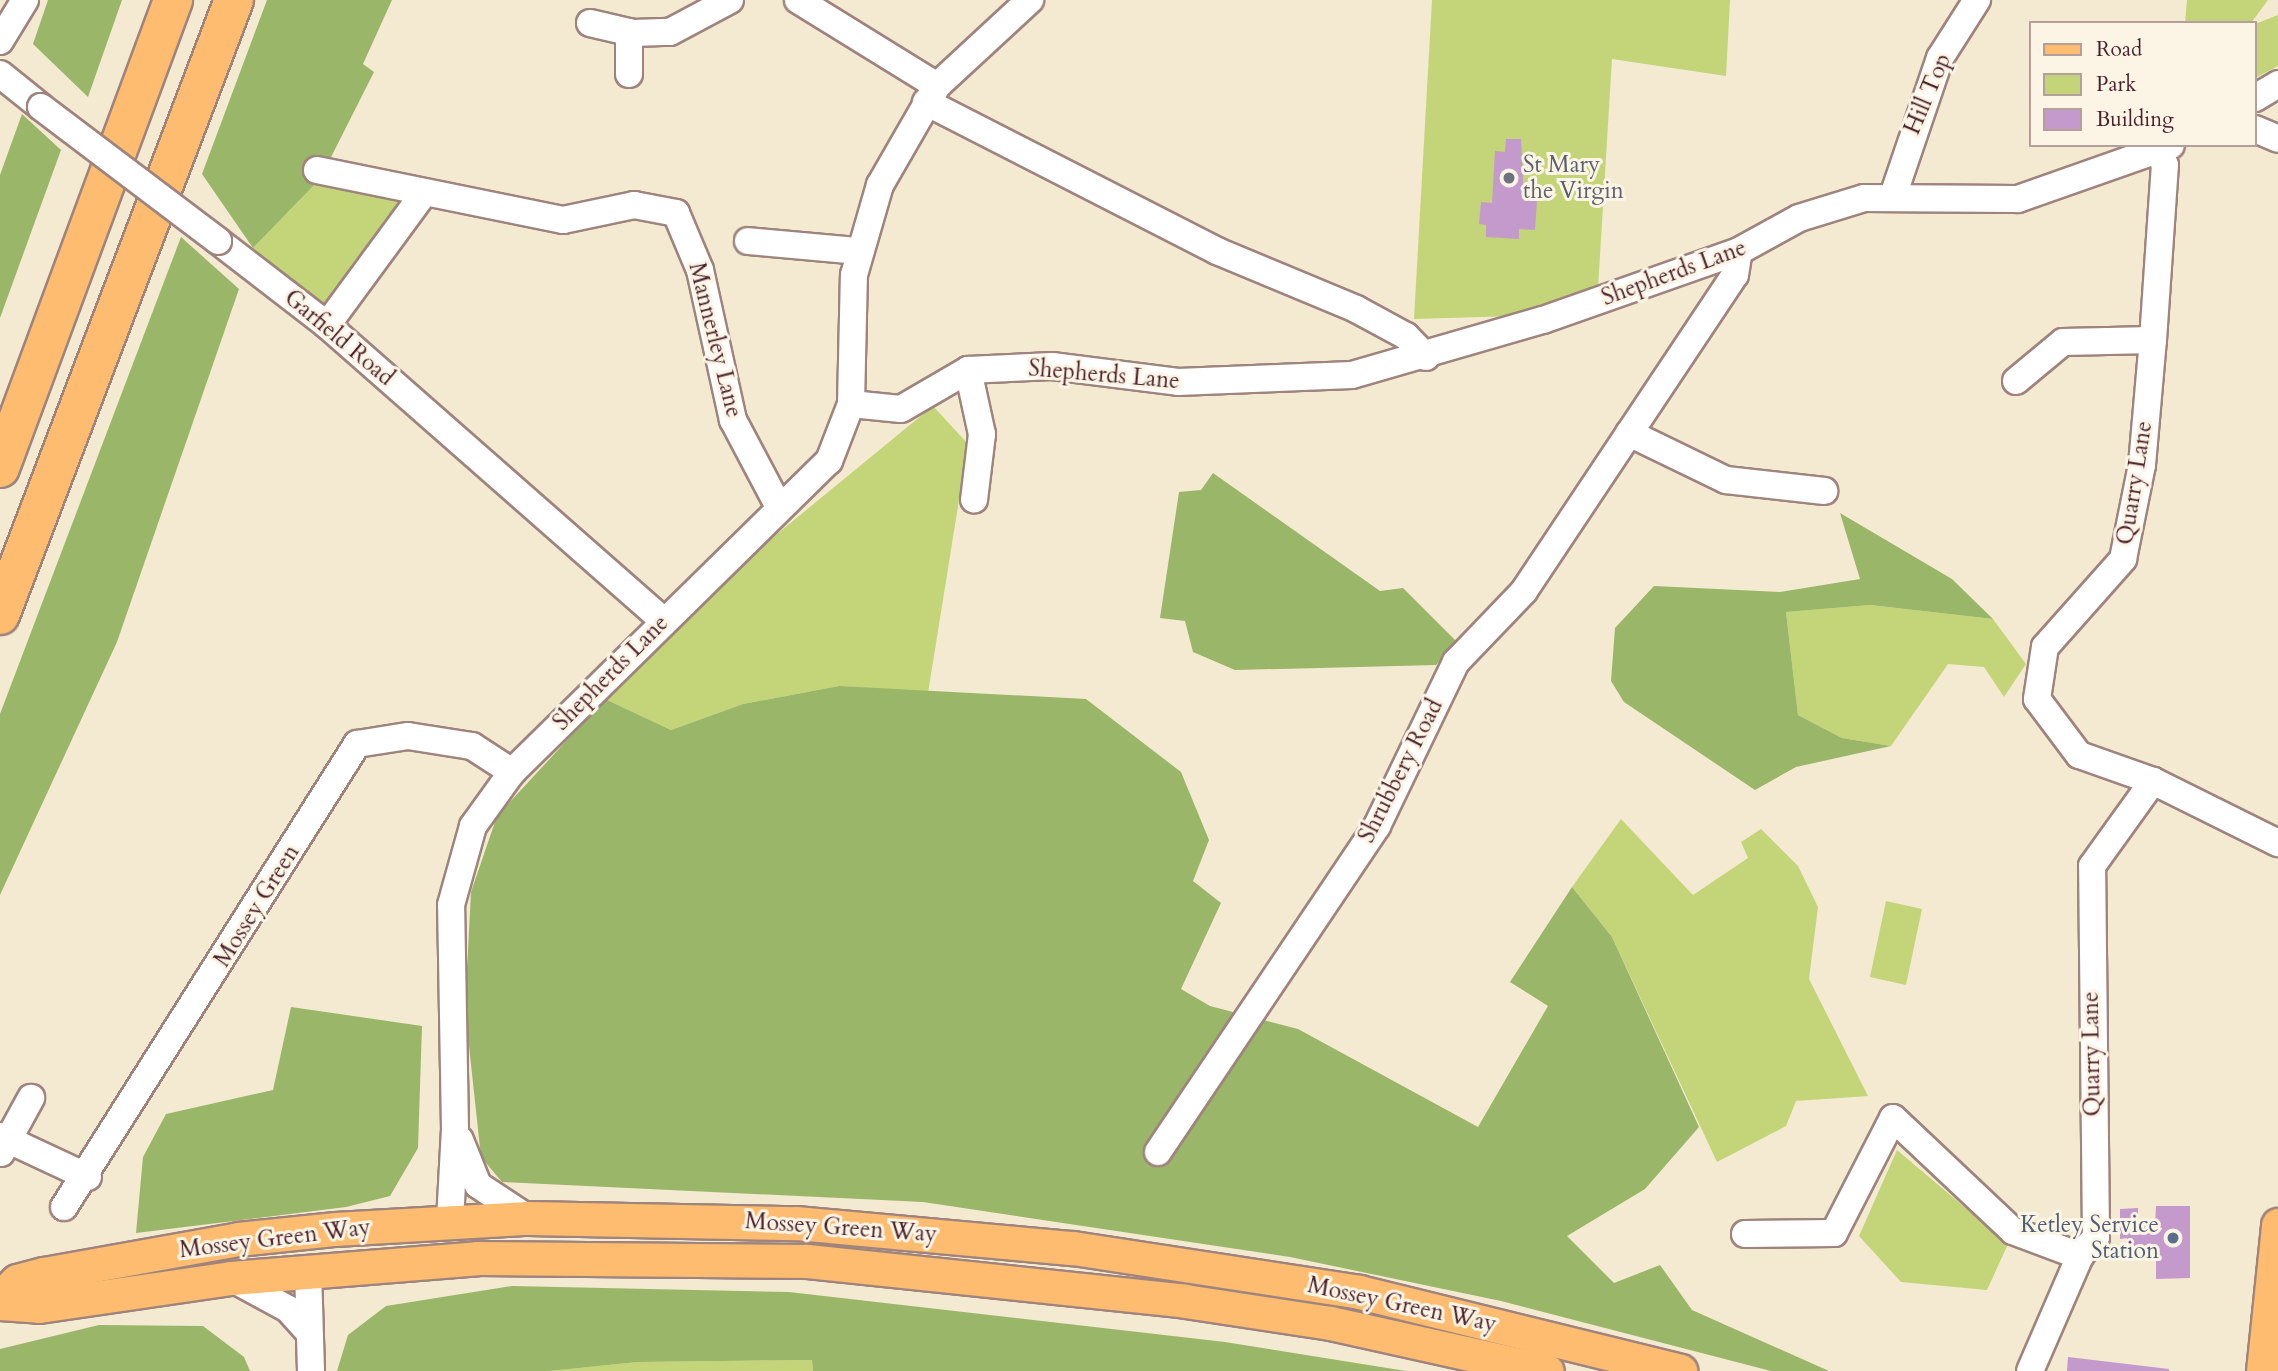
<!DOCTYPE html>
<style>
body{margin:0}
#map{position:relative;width:2278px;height:1371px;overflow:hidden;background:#f4ead1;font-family:Cardo,serif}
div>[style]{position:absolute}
.green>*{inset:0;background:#c3d578}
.forest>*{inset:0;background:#9ab668}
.building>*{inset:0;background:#c499cb}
.roads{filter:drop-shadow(2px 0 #9f847e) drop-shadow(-2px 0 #9f847e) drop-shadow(0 2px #9f847e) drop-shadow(0 -2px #9f847e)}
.minor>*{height:26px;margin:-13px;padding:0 13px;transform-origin:13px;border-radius:13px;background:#fff}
.major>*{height:33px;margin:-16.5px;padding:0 16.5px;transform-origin:16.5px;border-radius:16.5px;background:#fdbc6f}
.highway>*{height:38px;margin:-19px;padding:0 19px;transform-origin:19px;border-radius:19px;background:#fdbc6f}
.bridges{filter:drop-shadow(2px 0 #9f847e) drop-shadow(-2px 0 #9f847e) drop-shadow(0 2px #9f847e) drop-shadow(0 -2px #9f847e)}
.minor-bridge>*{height:26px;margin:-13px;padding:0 13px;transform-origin:13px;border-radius:13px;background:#fff}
.dots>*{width:19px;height:19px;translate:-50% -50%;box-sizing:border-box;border:4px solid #fcf5e5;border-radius:50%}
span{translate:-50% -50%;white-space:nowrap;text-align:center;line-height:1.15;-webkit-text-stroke:6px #fcf5e5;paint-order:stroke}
.street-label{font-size:23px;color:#4a1f2b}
.worship-label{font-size:23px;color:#5b616d}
.left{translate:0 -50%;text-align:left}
.service-label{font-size:23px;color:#4e5e75}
.right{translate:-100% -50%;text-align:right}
.legend{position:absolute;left:2029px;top:21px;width:228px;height:126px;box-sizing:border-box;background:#fcf5e5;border:2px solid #b59f9b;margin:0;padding:9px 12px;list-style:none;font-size:21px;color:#4a1f2b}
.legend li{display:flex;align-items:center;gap:14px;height:35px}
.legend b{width:35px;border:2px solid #b59f9b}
</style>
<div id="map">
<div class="green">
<div style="clip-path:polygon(1432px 0,1730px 0,1726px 76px,1612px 59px,1598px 288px,1515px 316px,1414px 319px)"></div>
<div style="clip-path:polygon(2187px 0,2268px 0,2251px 23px,2185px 23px)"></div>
<div style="clip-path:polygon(2278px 15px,2278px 66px,2255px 78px,2255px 24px)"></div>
<div style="clip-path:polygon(320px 179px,402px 199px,404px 211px,325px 309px,253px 248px)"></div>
<div style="clip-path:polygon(933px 406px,968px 444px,928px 693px,839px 686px,743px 704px,671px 730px,605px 699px,766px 543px)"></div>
<div style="clip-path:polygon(1870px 605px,1993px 619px,2026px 664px,2004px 697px,1984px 667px,1948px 664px,1891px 746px,1842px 738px,1798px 715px,1786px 612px)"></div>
<div style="clip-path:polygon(1621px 819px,1693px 895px,1748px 858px,1741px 842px,1761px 829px,1798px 866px,1818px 907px,1809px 979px,1868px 1096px,1796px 1101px,1786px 1126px,1717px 1162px,1612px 937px,1572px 887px)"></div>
<div style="clip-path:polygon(1886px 901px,1922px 909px,1906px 985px,1870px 977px)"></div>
<div style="clip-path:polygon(1897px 1150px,2008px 1244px,1987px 1290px,1901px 1282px,1859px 1236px)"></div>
<div style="clip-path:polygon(812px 1360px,813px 1371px,549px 1371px,638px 1362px)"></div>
</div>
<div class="forest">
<div style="clip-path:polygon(48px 0,122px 0,88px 97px,33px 44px)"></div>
<div style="clip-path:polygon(267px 0,392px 0,363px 64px,374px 72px,320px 179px,253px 248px,202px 174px)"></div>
<div style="clip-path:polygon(22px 114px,61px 150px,0 318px,0 175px)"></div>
<div style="clip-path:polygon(181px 237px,239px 289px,117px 642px,0 895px,0 714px)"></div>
<div style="clip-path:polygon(1213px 473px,1380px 591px,1403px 588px,1457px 642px,1436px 665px,1235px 670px,1193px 652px,1185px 621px,1160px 618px,1179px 492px,1201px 490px)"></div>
<div style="clip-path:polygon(1840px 513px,1952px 579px,1993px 619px,1870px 605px,1786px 612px,1798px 715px,1842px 738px,1891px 746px,1796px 767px,1755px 790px,1624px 702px,1611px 681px,1615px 628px,1654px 586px,1780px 592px,1860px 579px)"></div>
<div style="clip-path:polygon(839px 686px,1086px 699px,1181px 772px,1209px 840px,1193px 881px,1221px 903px,1181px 989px,1210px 1006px,1298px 1029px,1478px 1127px,1548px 1006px,1510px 982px,1572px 887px,1612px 937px,1699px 1127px,1645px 1189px,1567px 1236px,1614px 1283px,1660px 1265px,1692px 1310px,1829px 1371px,1771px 1371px,1501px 1301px,1290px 1257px,923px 1202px,502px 1182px,481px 1157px,465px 1009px,471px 892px,497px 816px,605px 699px,671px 730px,743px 704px)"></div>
<div style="clip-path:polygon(291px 1007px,422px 1026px,418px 1148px,390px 1196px,346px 1207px,136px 1233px,143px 1157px,166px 1114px,273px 1090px)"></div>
<div style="clip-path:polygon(512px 1286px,789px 1292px,1225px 1342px,1406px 1371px,813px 1371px,812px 1360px,638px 1362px,549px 1371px,337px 1371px,348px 1335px,386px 1306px)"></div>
<div style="clip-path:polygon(99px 1325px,203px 1326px,244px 1357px,250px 1371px,0 1371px,0 1349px)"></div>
</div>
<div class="building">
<div style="clip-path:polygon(1506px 139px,1521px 139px,1524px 201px,1537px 201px,1535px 230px,1519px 229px,1519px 239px,1486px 237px,1486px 225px,1479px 224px,1481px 202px,1492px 203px,1495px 151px,1505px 152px)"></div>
<div style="clip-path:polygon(2156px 1206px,2190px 1206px,2190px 1278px,2156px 1279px,2156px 1250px,2127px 1251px,2127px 1238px,2120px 1239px,2120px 1209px,2138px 1208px,2138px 1227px,2155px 1226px)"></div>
<div style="clip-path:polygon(2068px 1357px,2169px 1369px,2169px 1371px,2067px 1371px)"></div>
</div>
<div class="roads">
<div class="minor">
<div style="left:798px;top:0;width:163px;rotate:31.7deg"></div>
<div style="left:590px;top:23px;width:44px;rotate:13.1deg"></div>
<div style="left:633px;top:33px;width:37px;rotate:-2deg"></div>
<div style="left:670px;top:32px;width:68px;rotate:-28.1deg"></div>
<div style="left:0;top:41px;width:48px;rotate:-58.6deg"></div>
<div style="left:0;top:74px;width:53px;rotate:38.8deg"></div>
<div style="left:629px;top:74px;width:42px;rotate:-90deg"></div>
<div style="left:2255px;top:98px;width:27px;rotate:-31deg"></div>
<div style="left:926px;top:102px;width:327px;rotate:27.1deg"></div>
<div style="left:1217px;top:251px;width:151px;rotate:22.6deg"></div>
<div style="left:1356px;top:309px;width:57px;rotate:28.4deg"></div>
<div style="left:1406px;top:336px;width:29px;rotate:46deg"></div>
<div style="left:2255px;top:129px;width:25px;rotate:23deg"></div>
<div style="left:317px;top:170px;width:251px;rotate:11.5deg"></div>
<div style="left:563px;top:220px;width:73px;rotate:-11.9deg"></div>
<div style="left:634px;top:205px;width:43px;rotate:10.8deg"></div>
<div style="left:676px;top:213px;width:62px;rotate:67.2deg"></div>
<div style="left:700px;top:270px;width:154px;rotate:77.6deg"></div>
<div style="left:733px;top:420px;width:98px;rotate:62.1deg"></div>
<div style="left:1894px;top:193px;width:143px;rotate:-71.2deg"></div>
<div style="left:1940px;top:58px;width:69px;rotate:-57.5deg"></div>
<div style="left:218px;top:241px;width:138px;rotate:37.6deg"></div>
<div style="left:327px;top:325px;width:449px;rotate:41.3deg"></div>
<div style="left:748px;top:241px;width:110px;rotate:5.2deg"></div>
<div style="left:327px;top:325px;width:164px;rotate:-53.7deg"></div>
<div style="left:968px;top:370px;width:66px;rotate:77.7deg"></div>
<div style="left:982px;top:434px;width:66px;rotate:96.9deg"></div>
<div style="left:2016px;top:381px;width:61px;rotate:-39.7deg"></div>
<div style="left:2063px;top:342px;width:90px;rotate:-1.3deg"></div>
<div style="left:851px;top:404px;width:129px;rotate:-88.7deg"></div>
<div style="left:854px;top:275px;width:94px;rotate:-73.9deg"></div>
<div style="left:880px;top:185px;width:114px;rotate:-60.1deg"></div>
<div style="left:937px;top:86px;width:127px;rotate:-42.8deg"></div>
<div style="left:1629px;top:433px;width:108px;rotate:25.9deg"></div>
<div style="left:1726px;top:480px;width:99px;rotate:6.4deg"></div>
<div style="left:2153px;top:781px;width:78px;rotate:-160.6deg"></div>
<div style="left:2079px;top:755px;width:70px;rotate:-126.9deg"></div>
<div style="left:2037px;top:699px;width:53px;rotate:-81.3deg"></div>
<div style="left:2045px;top:647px;width:118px;rotate:-48.4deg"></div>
<div style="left:2123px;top:559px;width:96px;rotate:-78.6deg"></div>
<div style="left:2142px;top:465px;width:125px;rotate:-85deg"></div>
<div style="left:2153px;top:340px;width:175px;rotate:-86.1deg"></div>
<div style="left:2165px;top:165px;width:14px;rotate:-115deg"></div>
<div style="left:0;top:1136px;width:97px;rotate:25deg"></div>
<div style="left:460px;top:1140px;width:48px;rotate:68.2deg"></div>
<div style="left:478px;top:1185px;width:60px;rotate:33.4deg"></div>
<div style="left:1158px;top:1152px;width:393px;rotate:-56.1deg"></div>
<div style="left:1377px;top:826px;width:182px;rotate:-64.3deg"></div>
<div style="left:1456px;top:662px;width:98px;rotate:-46.2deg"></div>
<div style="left:1524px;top:591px;width:380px;rotate:-56.3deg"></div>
<div style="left:1735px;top:275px;width:24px;rotate:-81deg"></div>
<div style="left:1px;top:1153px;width:63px;rotate:-61.4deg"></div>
<div style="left:64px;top:1207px;width:548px;rotate:-57.67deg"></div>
<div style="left:357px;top:744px;width:52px;rotate:-8.9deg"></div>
<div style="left:408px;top:736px;width:65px;rotate:8.9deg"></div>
<div style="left:472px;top:746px;width:48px;rotate:33deg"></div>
<div style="left:450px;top:1221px;width:92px;rotate:-86.9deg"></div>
<div style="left:455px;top:1129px;width:224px;rotate:-91deg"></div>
<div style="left:451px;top:905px;width:82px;rotate:-74.4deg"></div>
<div style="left:473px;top:826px;width:67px;rotate:-54.2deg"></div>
<div style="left:512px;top:772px;width:444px;rotate:-44.5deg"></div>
<div style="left:829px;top:461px;width:61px;rotate:-68.9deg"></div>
<div style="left:851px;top:404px;width:50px;rotate:5.7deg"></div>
<div style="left:901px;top:409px;width:78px;rotate:-30.2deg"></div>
<div style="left:968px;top:370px;width:84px;rotate:-2.7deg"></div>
<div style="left:1052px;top:366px;width:127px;rotate:7.2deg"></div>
<div style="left:1178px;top:382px;width:174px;rotate:-2.3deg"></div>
<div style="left:1352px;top:375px;width:199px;rotate:-16.1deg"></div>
<div style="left:1543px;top:320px;width:208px;rotate:-19.4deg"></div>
<div style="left:1739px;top:251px;width:68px;rotate:-28.8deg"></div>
<div style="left:1799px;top:218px;width:68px;rotate:-17.1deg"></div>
<div style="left:1864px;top:198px;width:154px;rotate:0.4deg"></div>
<div style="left:2018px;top:199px;width:162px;rotate:-19.4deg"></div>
<div style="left:1745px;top:1234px;width:89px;rotate:-0.6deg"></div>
<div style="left:1834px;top:1233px;width:129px;rotate:-62.8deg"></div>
<div style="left:1893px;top:1118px;width:165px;rotate:43.3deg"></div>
<div style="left:2013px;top:1231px;width:72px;rotate:20.5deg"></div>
<div style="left:2080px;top:1256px;width:125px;rotate:113.5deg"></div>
<div style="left:2080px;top:1256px;width:25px;rotate:-50deg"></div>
<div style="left:2096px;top:1237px;width:371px;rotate:-90.6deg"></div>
<div style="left:2092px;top:866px;width:105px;rotate:-54.3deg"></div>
<div style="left:2153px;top:781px;width:140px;rotate:26.4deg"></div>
<div style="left:308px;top:1270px;width:101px;rotate:88.3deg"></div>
<div style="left:231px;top:1278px;width:65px;rotate:28.5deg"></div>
<div style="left:288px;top:1309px;width:31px;rotate:48deg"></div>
</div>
<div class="major">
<div style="left:0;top:1298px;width:24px;rotate:-45deg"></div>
<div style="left:17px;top:1281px;width:28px;rotate:-15deg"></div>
<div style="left:44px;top:1274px;width:197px;rotate:-10.2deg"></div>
<div style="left:238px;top:1239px;width:98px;rotate:-5.9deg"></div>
<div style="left:335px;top:1229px;width:193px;rotate:-3.3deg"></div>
<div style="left:528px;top:1218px;width:268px;rotate:1.1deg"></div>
<div style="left:796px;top:1223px;width:278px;rotate:5.2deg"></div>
<div style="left:1073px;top:1248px;width:289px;rotate:8.7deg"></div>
<div style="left:1359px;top:1292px;width:331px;rotate:13.8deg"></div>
<div style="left:0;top:1303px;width:39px;rotate:4deg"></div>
<div style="left:39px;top:1306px;width:194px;rotate:-8.3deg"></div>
<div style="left:231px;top:1278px;width:247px;rotate:-4.6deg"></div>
<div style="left:477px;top:1258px;width:330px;rotate:0.5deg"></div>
<div style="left:807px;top:1261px;width:380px;rotate:6deg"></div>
<div style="left:1185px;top:1301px;width:147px;rotate:8.6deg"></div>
<div style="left:1330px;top:1323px;width:222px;rotate:12.5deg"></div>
<div style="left:2263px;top:1371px;width:147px;rotate:-84.1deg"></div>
</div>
<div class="highway">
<div style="left:0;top:468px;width:499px;rotate:-69.7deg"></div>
<div style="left:0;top:615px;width:658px;rotate:-69.17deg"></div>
</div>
</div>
<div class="bridges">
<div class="minor-bridge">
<div style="left:41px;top:107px;width:222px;rotate:37.1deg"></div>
</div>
</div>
<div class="dots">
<div style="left:1509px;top:178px;background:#6b7280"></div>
<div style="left:2173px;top:1238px;background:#5c6f8a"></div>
</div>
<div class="street-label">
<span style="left:1928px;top:94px;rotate:-67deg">Hill Top</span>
<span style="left:1674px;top:273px;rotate:-20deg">Shepherds Lane</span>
<span style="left:339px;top:338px;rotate:40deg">Garfield Road</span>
<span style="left:715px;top:340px;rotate:76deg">Mannerley Lane</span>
<span style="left:1104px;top:375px;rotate:5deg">Shepherds Lane</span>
<span style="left:2135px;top:483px;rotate:-81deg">Quarry Lane</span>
<span style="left:611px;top:673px;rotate:-45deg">Shepherds Lane</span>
<span style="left:1401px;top:771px;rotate:-63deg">Shrubbery Road</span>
<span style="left:257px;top:906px;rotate:-58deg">Mossey Green</span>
<span style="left:2092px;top:1054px;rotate:-91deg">Quarry Lane</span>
<span style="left:841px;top:1228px;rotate:4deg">Mossey Green Way</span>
<span style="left:275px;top:1239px;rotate:-7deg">Mossey Green Way</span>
<span style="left:1402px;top:1305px;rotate:12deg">Mossey Green Way</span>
</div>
<div class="worship-label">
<span class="left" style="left:1523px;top:178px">St Mary<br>the Virgin</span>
</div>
<div class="service-label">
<span class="right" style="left:2159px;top:1238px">Ketley Service<br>Station</span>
</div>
<ul class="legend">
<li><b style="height:9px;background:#fdbc6f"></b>Road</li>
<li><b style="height:19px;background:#c3d578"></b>Park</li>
<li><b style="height:19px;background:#c499cb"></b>Building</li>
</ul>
</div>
